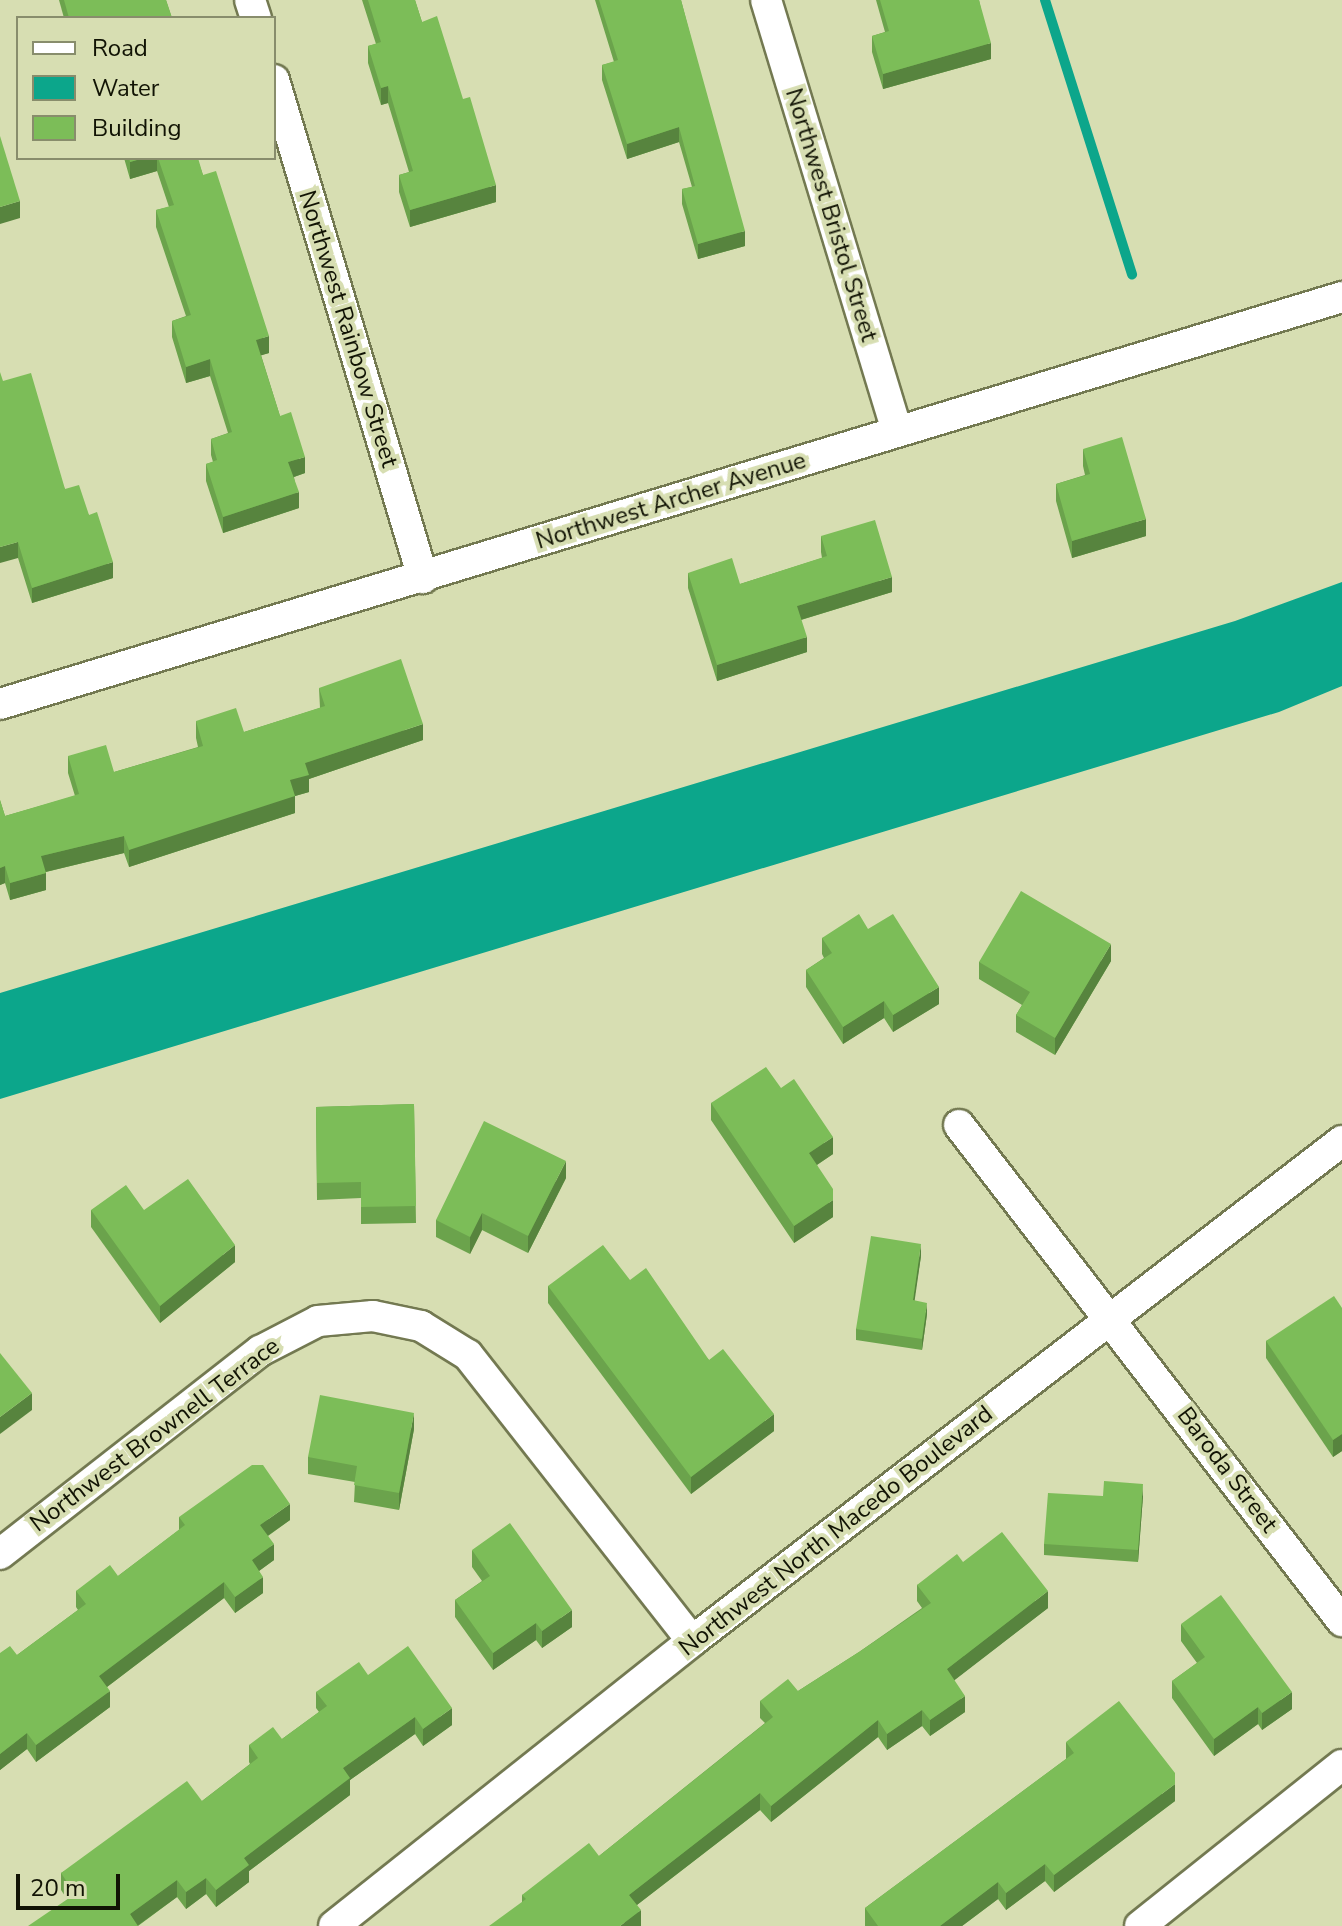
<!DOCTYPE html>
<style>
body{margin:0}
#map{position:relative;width:1342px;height:1926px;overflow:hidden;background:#d7deb2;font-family:"Nunito Sans",sans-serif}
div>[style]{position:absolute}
.water>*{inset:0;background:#0ca68b}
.stream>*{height:10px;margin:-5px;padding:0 5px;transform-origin:5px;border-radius:5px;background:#0ca68b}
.roads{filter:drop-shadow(2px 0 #737951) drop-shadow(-2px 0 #737951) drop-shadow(0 2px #737951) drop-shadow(0 -2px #737951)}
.minor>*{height:30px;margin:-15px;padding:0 15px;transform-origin:15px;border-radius:15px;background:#fff}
.wall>*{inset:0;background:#6ba34c}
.shaded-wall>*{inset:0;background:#57843e}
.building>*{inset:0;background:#7cbd58}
span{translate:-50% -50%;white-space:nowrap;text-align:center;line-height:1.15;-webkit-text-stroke:8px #d7deb2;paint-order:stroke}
.street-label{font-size:24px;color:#111304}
.legend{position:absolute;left:16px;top:16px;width:260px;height:144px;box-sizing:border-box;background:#d7deb2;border:2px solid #888d6c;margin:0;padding:10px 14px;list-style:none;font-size:24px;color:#111304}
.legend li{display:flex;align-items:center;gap:16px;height:40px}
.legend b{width:40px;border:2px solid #888d6c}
.scale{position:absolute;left:16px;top:1874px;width:104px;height:36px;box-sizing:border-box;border:4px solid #111304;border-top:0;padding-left:10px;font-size:24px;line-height:28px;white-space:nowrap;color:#111304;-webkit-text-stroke:6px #d7deb2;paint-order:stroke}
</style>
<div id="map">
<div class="water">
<div style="clip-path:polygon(1342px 582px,1342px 686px,1279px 712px,0 1099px,0 993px,1235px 621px)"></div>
</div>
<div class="stream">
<div style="left:1045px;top:0;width:288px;rotate:72.4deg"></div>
</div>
<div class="roads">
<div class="minor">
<div style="left:250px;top:0;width:19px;rotate:72deg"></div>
<div style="left:766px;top:0;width:450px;rotate:73.1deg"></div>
<div style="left:274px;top:80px;width:520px;rotate:73.34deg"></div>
<div style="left:0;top:704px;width:1402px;rotate:-16.87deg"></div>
<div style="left:959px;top:1125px;width:627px;rotate:52.33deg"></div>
<div style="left:0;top:1554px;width:330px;rotate:-38deg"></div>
<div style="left:260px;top:1351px;width:65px;rotate:-27.3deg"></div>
<div style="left:318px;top:1321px;width:55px;rotate:-5.2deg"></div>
<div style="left:373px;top:1316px;width:49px;rotate:11.8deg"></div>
<div style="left:421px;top:1326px;width:55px;rotate:31.7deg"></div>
<div style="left:468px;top:1355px;width:363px;rotate:51.9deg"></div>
<div style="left:334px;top:1926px;width:458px;rotate:-38.5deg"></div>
<div style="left:692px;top:1641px;width:820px;rotate:-37.57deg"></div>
<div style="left:1140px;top:1926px;width:258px;rotate:-38.6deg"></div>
</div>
</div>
<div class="wall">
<div style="clip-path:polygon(59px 0,166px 0,172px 18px,64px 18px)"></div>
<div style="clip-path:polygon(362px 0,415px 0,422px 22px,496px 202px,410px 227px,399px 192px,399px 175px,409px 172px,388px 103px,381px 105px,368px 63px,368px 46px,376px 44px)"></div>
<div style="clip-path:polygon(595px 0,681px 0,745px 246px,698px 259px,682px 204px,682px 189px,692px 187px,679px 142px,627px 159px,602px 80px,602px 65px,614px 62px)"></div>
<div style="clip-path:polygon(876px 0,979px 0,991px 59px,883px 89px,872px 52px,872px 36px,885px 32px)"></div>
<div style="clip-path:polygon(124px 158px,197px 158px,203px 175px,269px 353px,261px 355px,280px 416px,305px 473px,294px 477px,299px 508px,223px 533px,206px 481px,206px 464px,213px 462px,211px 455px,211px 439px,228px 433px,210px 376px,186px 383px,172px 337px,172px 321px,186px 316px,156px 227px,156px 210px,169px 207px,157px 171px,130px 179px)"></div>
<div style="clip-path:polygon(3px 381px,65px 489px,89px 515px,113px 578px,32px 603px,18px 558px)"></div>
<div style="clip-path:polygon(1083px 449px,1146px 536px,1072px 558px,1056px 501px,1056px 484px,1085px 475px,1083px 466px)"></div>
<div style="clip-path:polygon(821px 536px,892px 592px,801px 620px,807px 652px,717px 681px,688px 588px,688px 573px,740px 584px,822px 558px,821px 552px)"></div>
<div style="clip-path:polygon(319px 688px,423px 740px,309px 779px,309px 792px,295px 796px,295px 813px,129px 867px,124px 853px,46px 872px,46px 890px,10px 900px,5px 883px,0 885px,0 800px,5px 816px,75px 796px,68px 773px,68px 756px,114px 772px,198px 747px,196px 738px,196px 721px,244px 732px,320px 708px)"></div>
<div style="clip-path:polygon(868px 929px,939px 1004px,893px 1032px,884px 1018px,843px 1044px,806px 987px,806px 970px,824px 958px,822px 954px,822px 938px)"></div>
<div style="clip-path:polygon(1111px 961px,1055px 1055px,1016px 1032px,1016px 1015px,1022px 1005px,979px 979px,979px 962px)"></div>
<div style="clip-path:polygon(781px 1088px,833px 1154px,817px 1165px,833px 1217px,794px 1243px,711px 1120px,711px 1103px)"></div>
<div style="clip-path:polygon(414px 1104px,416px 1223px,361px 1224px,361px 1198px,317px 1200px,316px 1107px)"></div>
<div style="clip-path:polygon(566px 1178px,528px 1253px,482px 1230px,470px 1254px,436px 1237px,436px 1220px)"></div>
<div style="clip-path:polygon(91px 1210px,144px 1210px,235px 1262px,160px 1323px,91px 1227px)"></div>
<div style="clip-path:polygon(921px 1256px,914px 1300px,927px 1314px,922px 1350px,856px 1340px,856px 1329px)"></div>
<div style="clip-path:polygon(630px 1280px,709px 1360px,774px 1431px,691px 1494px,548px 1303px,548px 1286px)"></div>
<div style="clip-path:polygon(1342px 1308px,1342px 1451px,1333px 1457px,1266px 1358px,1266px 1341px)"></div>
<div style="clip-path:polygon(414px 1429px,399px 1510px,354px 1502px,355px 1482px,308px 1474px,308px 1457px)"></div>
<div style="clip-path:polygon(1103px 1496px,1143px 1496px,1138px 1562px,1044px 1555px,1044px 1544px)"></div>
<div style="clip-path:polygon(179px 1517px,290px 1520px,268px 1536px,274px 1560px,259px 1571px,263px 1593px,235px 1613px,224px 1598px,107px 1687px,110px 1707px,36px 1762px,27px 1749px,0 1770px,0 1653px,17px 1655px,78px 1610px,76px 1607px,76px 1591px,118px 1576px,179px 1530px)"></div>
<div style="clip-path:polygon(472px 1550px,572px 1627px,542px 1648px,536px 1640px,493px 1670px,455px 1617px,455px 1600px,482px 1581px,472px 1567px)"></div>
<div style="clip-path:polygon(963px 1562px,1048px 1608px,954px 1680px,965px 1712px,930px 1736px,922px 1726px,887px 1750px,878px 1737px,771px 1822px,760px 1810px,637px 1905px,641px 1926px,522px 1902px,522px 1895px,599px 1856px,765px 1723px,760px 1718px,760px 1701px,798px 1691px,859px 1652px,922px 1608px,917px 1601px,917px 1585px)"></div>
<div style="clip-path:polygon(1181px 1624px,1292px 1709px,1262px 1730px,1258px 1724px,1214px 1756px,1172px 1698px,1172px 1681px,1197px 1663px,1181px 1641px)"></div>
<div style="clip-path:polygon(368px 1675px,452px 1725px,423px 1746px,415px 1734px,350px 1780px,350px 1795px,249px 1871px,249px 1882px,216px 1907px,206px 1894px,186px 1909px,177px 1897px,138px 1926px,67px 1899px,61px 1890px,61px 1873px,202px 1801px,250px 1764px,249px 1762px,249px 1745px,282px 1739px,319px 1712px,316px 1708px,316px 1692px)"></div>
<div style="clip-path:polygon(1066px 1742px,1175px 1801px,1054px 1892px,1045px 1881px,1006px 1910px,998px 1899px,962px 1926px,865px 1926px,865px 1908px,1066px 1759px)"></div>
</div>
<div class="shaded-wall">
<div style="clip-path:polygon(991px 43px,991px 59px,883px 89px,883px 74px)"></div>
<div style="clip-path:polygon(388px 86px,388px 103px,381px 105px,381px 88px)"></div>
<div style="clip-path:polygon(679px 127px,679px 142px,627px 159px,627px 144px)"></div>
<div style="clip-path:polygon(144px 158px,157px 158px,157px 171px,130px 179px,130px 162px)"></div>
<div style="clip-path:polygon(496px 185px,496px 202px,410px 227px,410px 210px)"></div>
<div style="clip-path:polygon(20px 201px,20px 218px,0 224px,0 207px)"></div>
<div style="clip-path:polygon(745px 231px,745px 246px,698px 259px,698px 244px)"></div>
<div style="clip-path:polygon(269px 336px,269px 353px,256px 357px,256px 340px)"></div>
<div style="clip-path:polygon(210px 359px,210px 376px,186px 383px,186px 367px)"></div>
<div style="clip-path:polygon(305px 457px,305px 473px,288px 479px,288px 462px)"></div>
<div style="clip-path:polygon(299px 492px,299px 508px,223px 533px,223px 517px)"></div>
<div style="clip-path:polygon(1146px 519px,1146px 536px,1072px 558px,1072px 541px)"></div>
<div style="clip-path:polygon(18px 542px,18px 558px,0 563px,0 547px)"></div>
<div style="clip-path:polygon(113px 562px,113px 578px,32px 603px,32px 588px)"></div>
<div style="clip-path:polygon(892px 577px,892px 592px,797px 621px,797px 606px)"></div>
<div style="clip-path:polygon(807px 637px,807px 652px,717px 681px,717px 665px)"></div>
<div style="clip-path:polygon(423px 724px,423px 740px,309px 779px,309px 792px,295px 796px,295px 813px,129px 867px,129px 850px,305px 763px)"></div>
<div style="clip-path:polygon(124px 836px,124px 853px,41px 873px,41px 856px)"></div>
<div style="clip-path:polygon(5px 866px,5px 883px,0 885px,0 868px)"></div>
<div style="clip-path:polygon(46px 873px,46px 890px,10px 900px,10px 883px)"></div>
<div style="clip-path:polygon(1111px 944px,1111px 961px,1055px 1055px,1055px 1038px)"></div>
<div style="clip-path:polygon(939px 987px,939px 1004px,893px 1032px,893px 1015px)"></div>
<div style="clip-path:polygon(884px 1001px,884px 1018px,843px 1044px,843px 1027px)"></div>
<div style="clip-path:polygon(833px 1137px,833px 1154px,809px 1170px,809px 1153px)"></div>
<div style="clip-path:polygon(566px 1161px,566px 1178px,528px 1253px,528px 1236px)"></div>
<div style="clip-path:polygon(833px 1200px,833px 1217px,794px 1243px,794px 1226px)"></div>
<div style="clip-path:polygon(482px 1213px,482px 1230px,470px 1254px,470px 1237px)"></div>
<div style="clip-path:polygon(921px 1244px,921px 1256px,913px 1312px,913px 1300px)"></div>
<div style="clip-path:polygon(235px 1245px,235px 1262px,160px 1323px,160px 1306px)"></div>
<div style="clip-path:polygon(927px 1303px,927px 1314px,922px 1350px,922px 1339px)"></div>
<div style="clip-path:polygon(32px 1393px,32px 1410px,0 1434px,0 1417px)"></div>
<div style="clip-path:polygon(414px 1413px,414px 1429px,399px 1510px,399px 1493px)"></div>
<div style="clip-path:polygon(774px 1414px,774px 1431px,691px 1494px,691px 1477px)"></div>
<div style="clip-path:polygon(1342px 1434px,1342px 1451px,1333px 1457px,1333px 1440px)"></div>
<div style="clip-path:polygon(1143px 1484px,1143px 1496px,1138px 1562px,1138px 1550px)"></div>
<div style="clip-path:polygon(290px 1504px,290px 1520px,260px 1541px,260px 1525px)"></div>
<div style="clip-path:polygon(274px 1544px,274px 1560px,252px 1576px,252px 1560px)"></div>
<div style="clip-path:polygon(263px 1577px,263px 1593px,235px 1613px,235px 1597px)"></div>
<div style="clip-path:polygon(224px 1582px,224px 1598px,99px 1693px,99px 1676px)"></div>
<div style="clip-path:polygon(1048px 1591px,1048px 1608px,947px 1686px,947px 1669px)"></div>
<div style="clip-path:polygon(572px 1610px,572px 1627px,542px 1648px,542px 1631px)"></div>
<div style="clip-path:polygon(536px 1623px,536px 1640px,493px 1670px,493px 1653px)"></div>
<div style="clip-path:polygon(110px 1691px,110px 1707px,36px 1762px,36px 1745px)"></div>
<div style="clip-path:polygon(1292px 1692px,1292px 1709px,1262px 1730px,1262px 1713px)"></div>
<div style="clip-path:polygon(965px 1696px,965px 1712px,930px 1736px,930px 1720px)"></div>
<div style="clip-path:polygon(1258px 1707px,1258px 1724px,1214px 1756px,1214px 1739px)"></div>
<div style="clip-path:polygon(452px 1708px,452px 1725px,423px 1746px,423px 1729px)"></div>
<div style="clip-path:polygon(922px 1710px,922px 1726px,887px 1750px,887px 1734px)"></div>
<div style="clip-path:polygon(415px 1717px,415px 1734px,350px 1780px,350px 1795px,249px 1871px,249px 1882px,216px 1907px,216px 1890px,244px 1858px,343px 1768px)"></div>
<div style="clip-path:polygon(878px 1720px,878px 1737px,771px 1822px,771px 1806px)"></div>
<div style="clip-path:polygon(27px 1733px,27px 1749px,0 1770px,0 1754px)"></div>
<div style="clip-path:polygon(1175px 1784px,1175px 1801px,1054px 1892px,1054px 1875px)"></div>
<div style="clip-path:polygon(760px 1793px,760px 1810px,629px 1911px,629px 1895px)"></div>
<div style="clip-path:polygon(1045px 1864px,1045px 1881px,1006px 1910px,1006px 1893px)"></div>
<div style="clip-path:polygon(206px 1878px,206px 1894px,186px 1909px,186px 1892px)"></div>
<div style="clip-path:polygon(177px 1880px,177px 1897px,137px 1926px,130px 1914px)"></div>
<div style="clip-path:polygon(998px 1882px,998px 1899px,962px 1926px,940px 1926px)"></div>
<div style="clip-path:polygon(641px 1910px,641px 1926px,620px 1926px)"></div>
</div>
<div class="building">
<div style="clip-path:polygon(64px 0,166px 0,172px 18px,69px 18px)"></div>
<div style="clip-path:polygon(368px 0,415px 0,422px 22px,437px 16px,463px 99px,470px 97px,496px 185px,410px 210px,399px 175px,413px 171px,388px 86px,381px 88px,368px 46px,381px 42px)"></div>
<div style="clip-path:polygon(599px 0,681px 0,745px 231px,698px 244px,682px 189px,695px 186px,679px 127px,627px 144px,602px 65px,618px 60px)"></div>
<div style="clip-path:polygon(880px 0,979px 0,991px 43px,883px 74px,872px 36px,889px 31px)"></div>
<div style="clip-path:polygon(0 136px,20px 201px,0 207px)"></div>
<div style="clip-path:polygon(129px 158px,144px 158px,130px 162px)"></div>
<div style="clip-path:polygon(158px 158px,198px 158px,203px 175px,216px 171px,269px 336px,256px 340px,280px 416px,291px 412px,305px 457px,288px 462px,299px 492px,223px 517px,206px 464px,217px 460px,211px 439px,232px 432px,210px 359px,186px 367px,172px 321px,191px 315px,156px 210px,174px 205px)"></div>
<div style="clip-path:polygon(0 372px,3px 381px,31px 373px,65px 489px,79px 485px,89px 515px,97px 512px,113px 562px,32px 588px,18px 542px,0 547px)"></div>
<div style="clip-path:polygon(1122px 437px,1146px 519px,1072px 541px,1056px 484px,1090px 474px,1083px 449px)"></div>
<div style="clip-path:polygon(875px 520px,892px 577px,797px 606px,807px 637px,717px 665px,688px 573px,732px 558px,740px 584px,827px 556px,821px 536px)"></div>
<div style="clip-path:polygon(401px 659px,423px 724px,305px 763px,309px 775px,290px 780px,295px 796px,129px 850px,124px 836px,41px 856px,46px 873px,10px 883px,5px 866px,0 868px,0 800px,5px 816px,79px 794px,68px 756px,106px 745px,114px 772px,203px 746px,196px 721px,236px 708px,244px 732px,325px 706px,319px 688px)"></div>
<div style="clip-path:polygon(1021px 891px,1111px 944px,1055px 1038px,1016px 1015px,1030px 992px,979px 962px)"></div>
<div style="clip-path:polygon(859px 914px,868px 929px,893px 914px,939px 987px,893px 1015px,884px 1001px,843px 1027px,806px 970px,832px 953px,822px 938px)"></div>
<div style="clip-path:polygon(766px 1067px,781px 1088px,794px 1079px,833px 1137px,809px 1153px,833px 1189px,833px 1200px,794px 1226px,711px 1103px)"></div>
<div style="clip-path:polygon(414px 1104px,416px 1206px,361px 1207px,361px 1182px,317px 1183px,316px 1107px)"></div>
<div style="clip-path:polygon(484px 1121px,566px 1161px,528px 1236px,482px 1213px,470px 1237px,436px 1220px)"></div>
<div style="clip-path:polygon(188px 1179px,235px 1245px,160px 1306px,91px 1210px,126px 1185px,144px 1210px)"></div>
<div style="clip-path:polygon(871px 1236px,921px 1244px,913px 1300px,927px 1303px,922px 1339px,856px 1329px)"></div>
<div style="clip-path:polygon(603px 1245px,630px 1280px,646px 1268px,709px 1360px,723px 1349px,774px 1414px,691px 1477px,548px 1286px)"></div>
<div style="clip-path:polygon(1334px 1296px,1342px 1308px,1342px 1434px,1333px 1440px,1266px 1341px)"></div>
<div style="clip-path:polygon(0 1353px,32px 1393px,0 1417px)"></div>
<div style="clip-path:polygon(320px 1395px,414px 1413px,399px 1493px,354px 1485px,357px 1466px,308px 1457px)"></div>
<div style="clip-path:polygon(252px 1465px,263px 1465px,290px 1504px,260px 1525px,274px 1544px,252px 1560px,263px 1577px,235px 1597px,224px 1582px,99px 1676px,110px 1691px,36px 1745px,27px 1733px,0 1754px,0 1653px,10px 1646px,17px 1655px,86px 1604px,76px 1591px,110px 1565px,118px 1576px,185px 1525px,179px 1517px)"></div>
<div style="clip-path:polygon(1104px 1481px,1143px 1484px,1138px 1550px,1044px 1544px,1048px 1493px,1103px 1496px)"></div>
<div style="clip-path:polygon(510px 1523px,572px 1610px,542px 1631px,536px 1623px,493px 1653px,455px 1600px,490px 1576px,472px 1550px)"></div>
<div style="clip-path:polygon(1002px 1532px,1048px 1591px,947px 1669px,965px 1696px,930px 1720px,922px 1710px,887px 1734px,878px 1720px,771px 1806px,760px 1793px,629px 1895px,641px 1910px,620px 1926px,489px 1926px,526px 1899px,522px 1895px,589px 1843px,599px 1856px,773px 1717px,760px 1701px,788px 1679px,798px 1691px,859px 1652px,931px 1603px,917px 1585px,957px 1554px,963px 1562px)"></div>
<div style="clip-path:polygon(1221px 1595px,1292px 1692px,1262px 1713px,1258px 1707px,1214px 1739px,1172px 1681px,1205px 1657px,1181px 1624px)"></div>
<div style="clip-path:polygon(408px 1646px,452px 1708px,423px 1729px,415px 1717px,343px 1768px,350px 1778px,244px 1858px,249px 1865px,216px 1890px,206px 1878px,186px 1892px,177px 1880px,130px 1914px,138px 1926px,28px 1926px,75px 1894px,61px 1873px,187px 1781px,202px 1801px,258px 1758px,249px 1745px,273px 1727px,282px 1739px,327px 1706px,316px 1692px,359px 1662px,368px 1675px)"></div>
<div style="clip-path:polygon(1119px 1701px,1175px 1773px,1175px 1784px,1054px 1875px,1045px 1864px,1006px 1893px,998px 1882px,940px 1926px,878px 1926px,865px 1908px,1074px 1753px,1066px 1742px)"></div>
</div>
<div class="street-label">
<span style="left:831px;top:215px;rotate:73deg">Northwest Bristol Street</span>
<span style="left:348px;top:329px;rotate:73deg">Northwest Rainbow Street</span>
<span style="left:671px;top:501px;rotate:-17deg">Northwest Archer Avenue</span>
<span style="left:155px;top:1435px;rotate:-37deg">Northwest Brownell Terrace</span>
<span style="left:1227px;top:1470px;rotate:53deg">Baroda Street</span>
<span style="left:836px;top:1531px;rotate:-38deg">Northwest North Macedo Boulevard</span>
</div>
<ul class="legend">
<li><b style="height:10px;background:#fff"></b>Road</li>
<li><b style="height:22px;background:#0ca68b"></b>Water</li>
<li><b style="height:22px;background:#7cbd58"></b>Building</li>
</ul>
<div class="scale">20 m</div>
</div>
